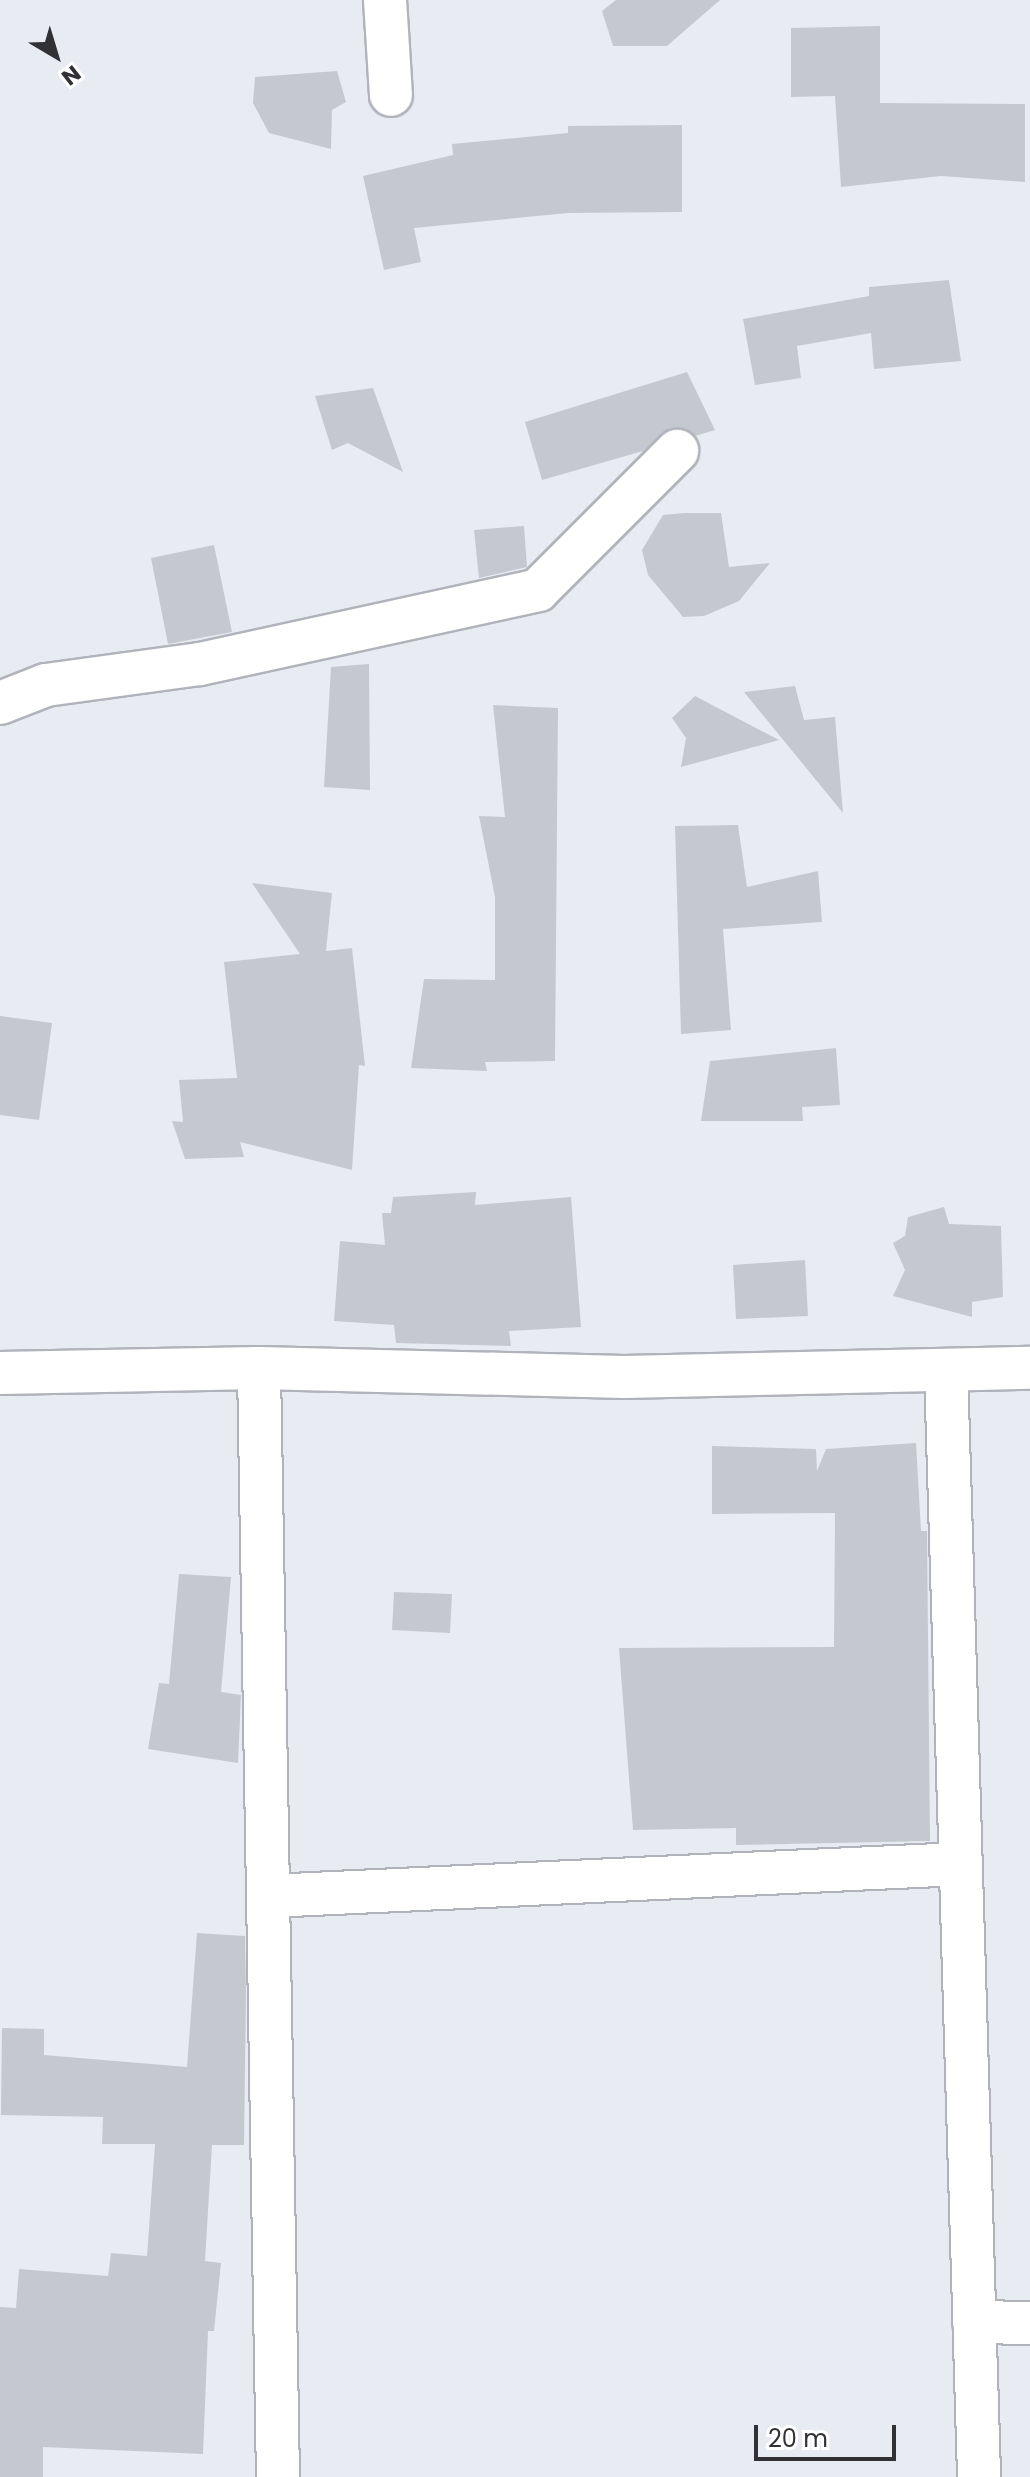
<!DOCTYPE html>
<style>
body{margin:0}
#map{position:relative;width:1030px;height:2477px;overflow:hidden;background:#e9ebf3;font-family:Poppins,sans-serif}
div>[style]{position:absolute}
.building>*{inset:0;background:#c6c8d0}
.roads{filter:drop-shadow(2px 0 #b1b3bb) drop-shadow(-2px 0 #b1b3bb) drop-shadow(0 2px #b1b3bb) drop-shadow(0 -2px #b1b3bb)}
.street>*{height:42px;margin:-21px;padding:0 21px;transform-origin:21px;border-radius:21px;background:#fff}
span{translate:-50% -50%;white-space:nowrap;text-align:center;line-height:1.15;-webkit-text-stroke:6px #fff;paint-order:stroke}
.north{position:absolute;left:16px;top:16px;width:80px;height:80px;-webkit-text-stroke:6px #fff;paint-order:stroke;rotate:142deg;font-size:22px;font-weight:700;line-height:32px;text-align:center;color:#313135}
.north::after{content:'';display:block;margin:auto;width:28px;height:36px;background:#313135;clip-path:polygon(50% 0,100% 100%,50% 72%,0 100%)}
.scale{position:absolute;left:754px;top:2425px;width:142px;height:36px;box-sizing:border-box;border:4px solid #313135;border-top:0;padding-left:10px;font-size:24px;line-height:28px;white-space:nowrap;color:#313135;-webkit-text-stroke:6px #fff;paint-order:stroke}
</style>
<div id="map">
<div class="building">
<div style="clip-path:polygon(616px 0,720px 0,667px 46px,613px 46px,602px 11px)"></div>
<div style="clip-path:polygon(880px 26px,880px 103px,1025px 104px,1025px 182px,941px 176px,841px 187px,835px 96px,791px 97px,791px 28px)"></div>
<div style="clip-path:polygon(337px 71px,346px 102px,332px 110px,331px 149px,269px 133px,253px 103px,255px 77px)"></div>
<div style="clip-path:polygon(682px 125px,682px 212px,568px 213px,414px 228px,421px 262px,384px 270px,363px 176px,453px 155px,452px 144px,568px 133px,568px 126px)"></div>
<div style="clip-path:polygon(949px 280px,961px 361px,874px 369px,871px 333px,797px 346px,801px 378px,755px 385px,743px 319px,869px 296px,869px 287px)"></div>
<div style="clip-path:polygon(687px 372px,715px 430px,695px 436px,670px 428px,643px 451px,542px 480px,525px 422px)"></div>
<div style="clip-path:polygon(373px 388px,403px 472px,348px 443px,332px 450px,315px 396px)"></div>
<div style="clip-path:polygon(685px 513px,721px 513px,729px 567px,770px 563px,739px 601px,704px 616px,683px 617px,648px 575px,642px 550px,663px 515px)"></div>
<div style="clip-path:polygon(524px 526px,527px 567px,479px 578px,474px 530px)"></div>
<div style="clip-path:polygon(214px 545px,232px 632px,168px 644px,151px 558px)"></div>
<div style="clip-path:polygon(369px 664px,370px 790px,324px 787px,331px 667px)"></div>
<div style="clip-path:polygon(795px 686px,804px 720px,835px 717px,843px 813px,744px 692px)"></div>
<div style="clip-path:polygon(695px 696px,779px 740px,681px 767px,686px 738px,672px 718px)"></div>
<div style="clip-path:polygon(493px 705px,558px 708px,555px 1061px,485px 1062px,487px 1071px,411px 1068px,424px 979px,495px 980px,495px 897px,479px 816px,505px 817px)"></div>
<div style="clip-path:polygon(738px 825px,747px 887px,818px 871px,822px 922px,723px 929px,731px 1030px,681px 1034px,675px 826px)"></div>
<div style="clip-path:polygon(252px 883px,332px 893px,326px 951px,352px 948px,365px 1066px,359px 1065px,352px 1170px,240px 1142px,244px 1157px,185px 1159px,172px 1121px,183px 1122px,179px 1080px,237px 1078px,224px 962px,300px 954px)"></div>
<div style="clip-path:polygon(0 1016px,52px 1023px,39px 1120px,0 1115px)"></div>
<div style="clip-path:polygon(836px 1048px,840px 1105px,802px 1107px,803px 1121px,701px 1121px,710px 1061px)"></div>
<div style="clip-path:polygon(476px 1192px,475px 1205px,571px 1197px,581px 1327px,509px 1331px,511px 1346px,396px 1343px,394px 1325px,334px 1321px,340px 1241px,385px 1245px,382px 1213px,391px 1213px,393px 1197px)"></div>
<div style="clip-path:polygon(944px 1207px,949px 1224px,1001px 1226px,1003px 1297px,972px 1302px,972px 1317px,893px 1296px,905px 1270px,893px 1243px,905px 1236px,908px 1217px)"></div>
<div style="clip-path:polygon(805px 1260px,808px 1316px,736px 1319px,733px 1265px)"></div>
<div style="clip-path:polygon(916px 1443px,921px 1531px,927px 1531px,930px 1841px,736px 1845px,736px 1828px,633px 1830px,619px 1648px,834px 1647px,835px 1513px,712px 1514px,712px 1446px,816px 1449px,817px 1471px,826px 1449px)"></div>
<div style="clip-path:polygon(179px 1574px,231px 1577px,221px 1692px,241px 1695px,238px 1763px,148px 1749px,159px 1683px,169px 1684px)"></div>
<div style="clip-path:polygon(394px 1592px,452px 1594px,450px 1633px,392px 1630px)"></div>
<div style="clip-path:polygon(197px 1933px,245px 1936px,246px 1994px,244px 2145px,212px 2145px,205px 2261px,221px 2263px,214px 2331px,208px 2331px,203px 2454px,43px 2447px,43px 2477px,0 2477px,0 2307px,16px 2308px,19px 2269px,108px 2276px,111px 2253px,147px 2256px,155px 2144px,102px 2144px,103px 2117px,1px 2115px,2px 2028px,44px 2029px,44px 2055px,187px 2067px)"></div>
</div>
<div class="roads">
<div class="street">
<div style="left:385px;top:0;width:95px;rotate:86.4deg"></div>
<div style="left:0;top:703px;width:49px;rotate:-21.4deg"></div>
<div style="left:46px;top:685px;width:155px;rotate:-7.8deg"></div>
<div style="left:200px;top:664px;width:346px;rotate:-12.3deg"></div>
<div style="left:538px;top:590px;width:197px;rotate:-45deg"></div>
<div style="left:259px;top:1368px;width:1109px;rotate:89.02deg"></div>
<div style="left:946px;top:1370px;width:1107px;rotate:88.29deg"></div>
<div style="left:0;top:1373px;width:259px;rotate:-1.1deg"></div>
<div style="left:259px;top:1368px;width:365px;rotate:1.4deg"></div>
<div style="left:624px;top:1377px;width:406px;rotate:-1.3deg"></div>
<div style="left:269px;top:1896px;width:692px;rotate:-2.65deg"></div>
<div style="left:974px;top:2322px;width:56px;rotate:1deg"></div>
</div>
</div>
<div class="north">N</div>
<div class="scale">20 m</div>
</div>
